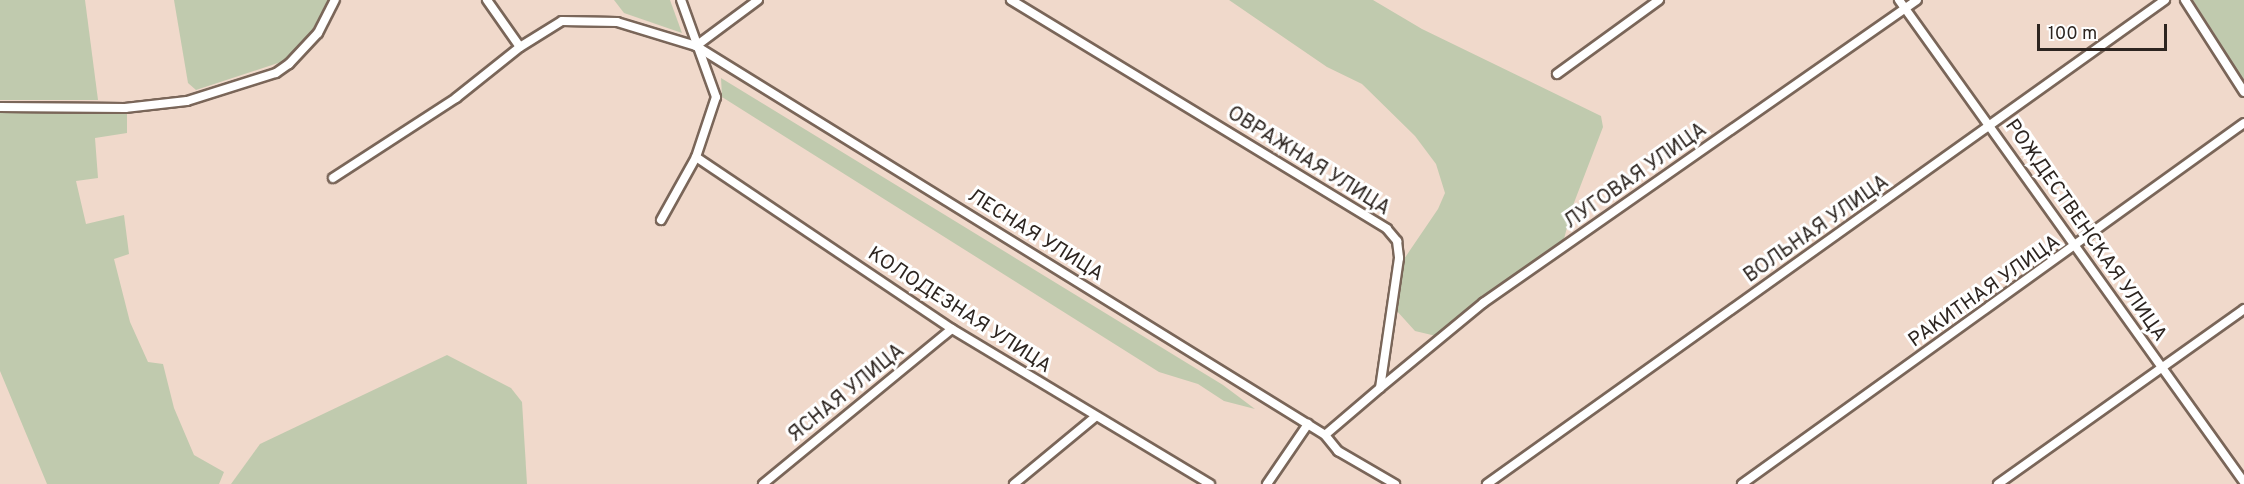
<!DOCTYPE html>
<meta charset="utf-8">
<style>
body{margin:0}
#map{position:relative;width:2244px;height:484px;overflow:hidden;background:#f0d9cb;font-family:Overpass,sans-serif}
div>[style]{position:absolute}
.green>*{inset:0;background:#c0caae}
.roads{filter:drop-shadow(2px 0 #7a6659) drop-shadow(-2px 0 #7a6659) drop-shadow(0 2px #7a6659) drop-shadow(0 -2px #7a6659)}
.street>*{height:8px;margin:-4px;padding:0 4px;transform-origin:4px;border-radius:4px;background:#fff}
span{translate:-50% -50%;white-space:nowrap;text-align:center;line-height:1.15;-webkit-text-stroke:6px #fff;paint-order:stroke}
.street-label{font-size:20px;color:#2d2520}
.scale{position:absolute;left:2037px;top:24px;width:130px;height:27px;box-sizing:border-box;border:3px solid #2d2520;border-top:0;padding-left:8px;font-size:18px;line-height:21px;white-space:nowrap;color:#2d2520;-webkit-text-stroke:4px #fff;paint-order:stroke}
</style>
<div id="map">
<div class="green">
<div style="clip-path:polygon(0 0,85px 0,98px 100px,0 100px)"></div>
<div style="clip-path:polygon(174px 0,329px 0,314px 29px,287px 60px,196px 90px,188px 83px)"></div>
<div style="clip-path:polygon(614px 0,670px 0,682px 33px,624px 13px)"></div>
<div style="clip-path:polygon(1229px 0,1373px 0,1422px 29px,1601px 116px,1603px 127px,1572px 208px,1564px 239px,1528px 270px,1493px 289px,1436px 336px,1415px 331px,1396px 310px,1396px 296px,1402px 262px,1438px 209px,1445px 193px,1436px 164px,1415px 136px,1362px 84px,1327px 67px)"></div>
<div style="clip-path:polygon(2193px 0,2244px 0,2244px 81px)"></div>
<div style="clip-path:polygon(721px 78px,1223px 385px,1255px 409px,1224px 401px,1198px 384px,1159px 372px,722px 97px)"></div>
<div style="clip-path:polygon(127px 112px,127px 133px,95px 138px,98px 178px,76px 181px,86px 224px,124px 215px,129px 254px,114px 259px,130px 322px,148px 362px,163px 364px,174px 408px,194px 455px,224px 472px,219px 484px,47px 484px,0 371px,0 113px)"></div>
<div style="clip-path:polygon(447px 355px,511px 388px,522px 402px,527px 484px,231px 484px,260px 444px)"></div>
</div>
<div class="roads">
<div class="street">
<div style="left:487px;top:0;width:57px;rotate:54.9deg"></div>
<div style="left:1011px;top:0;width:440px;rotate:31.3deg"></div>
<div style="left:1387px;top:229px;width:16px;rotate:50deg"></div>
<div style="left:1397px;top:241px;width:17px;rotate:83deg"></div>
<div style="left:1399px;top:258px;width:131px;rotate:98.3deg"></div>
<div style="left:1380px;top:388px;width:72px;rotate:139.5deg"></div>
<div style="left:1899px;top:0;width:593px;rotate:54.41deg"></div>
<div style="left:2185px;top:0;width:109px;rotate:57.3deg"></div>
<div style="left:696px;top:46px;width:77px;rotate:-36.6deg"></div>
<div style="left:1557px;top:74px;width:126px;rotate:-36deg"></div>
<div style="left:0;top:107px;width:125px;rotate:0.5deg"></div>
<div style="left:125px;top:108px;width:62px;rotate:-6.4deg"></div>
<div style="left:187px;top:101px;width:93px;rotate:-17.5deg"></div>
<div style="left:276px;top:73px;width:16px;rotate:-35deg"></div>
<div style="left:289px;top:64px;width:42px;rotate:-46.9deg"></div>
<div style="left:318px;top:33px;width:37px;rotate:-63deg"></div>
<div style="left:696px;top:157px;width:308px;rotate:33.9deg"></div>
<div style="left:952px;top:329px;width:301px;rotate:31deg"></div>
<div style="left:333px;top:178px;width:147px;rotate:-33deg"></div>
<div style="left:456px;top:98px;width:82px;rotate:-38.6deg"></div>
<div style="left:520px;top:47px;width:49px;rotate:-31.8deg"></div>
<div style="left:562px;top:21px;width:55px;rotate:1deg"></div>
<div style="left:617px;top:22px;width:83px;rotate:16.9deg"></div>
<div style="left:696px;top:46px;width:740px;rotate:31.73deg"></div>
<div style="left:1325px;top:435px;width:21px;rotate:51deg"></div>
<div style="left:1338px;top:451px;width:66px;rotate:30.1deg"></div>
<div style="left:661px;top:220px;width:72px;rotate:-60.9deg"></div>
<div style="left:696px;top:157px;width:63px;rotate:-71.6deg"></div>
<div style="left:716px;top:97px;width:103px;rotate:-109.8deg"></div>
<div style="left:1380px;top:388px;width:134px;rotate:-39.5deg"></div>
<div style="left:1483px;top:303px;width:529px;rotate:-34.92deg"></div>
<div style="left:763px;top:484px;width:244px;rotate:-39.4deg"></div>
<div style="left:1014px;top:484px;width:105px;rotate:-39.6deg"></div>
<div style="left:1267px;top:484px;width:73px;rotate:-55.7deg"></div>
<div style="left:1487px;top:484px;width:833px;rotate:-35.52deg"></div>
<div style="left:1742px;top:484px;width:618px;rotate:-35.72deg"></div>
<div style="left:1998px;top:484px;width:302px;rotate:-35.4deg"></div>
</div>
</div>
<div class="street-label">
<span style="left:1308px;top:162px;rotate:32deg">ОВРАЖНАЯ УЛИЦА</span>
<span style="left:1636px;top:177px;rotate:-35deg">ЛУГОВАЯ УЛИЦА</span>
<span style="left:1817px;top:230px;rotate:-35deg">ВОЛЬНАЯ УЛИЦА</span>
<span style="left:2085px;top:231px;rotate:55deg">РОЖДЕСТВЕНСКАЯ УЛИЦА</span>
<span style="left:1035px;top:236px;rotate:32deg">ЛЕСНАЯ УЛИЦА</span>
<span style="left:1985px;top:292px;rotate:-35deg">РАКИТНАЯ УЛИЦА</span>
<span style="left:959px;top:311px;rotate:33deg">КОЛОДЕЗНАЯ УЛИЦА</span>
<span style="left:847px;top:394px;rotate:-39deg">ЯСНАЯ УЛИЦА</span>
</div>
<div class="scale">100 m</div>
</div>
